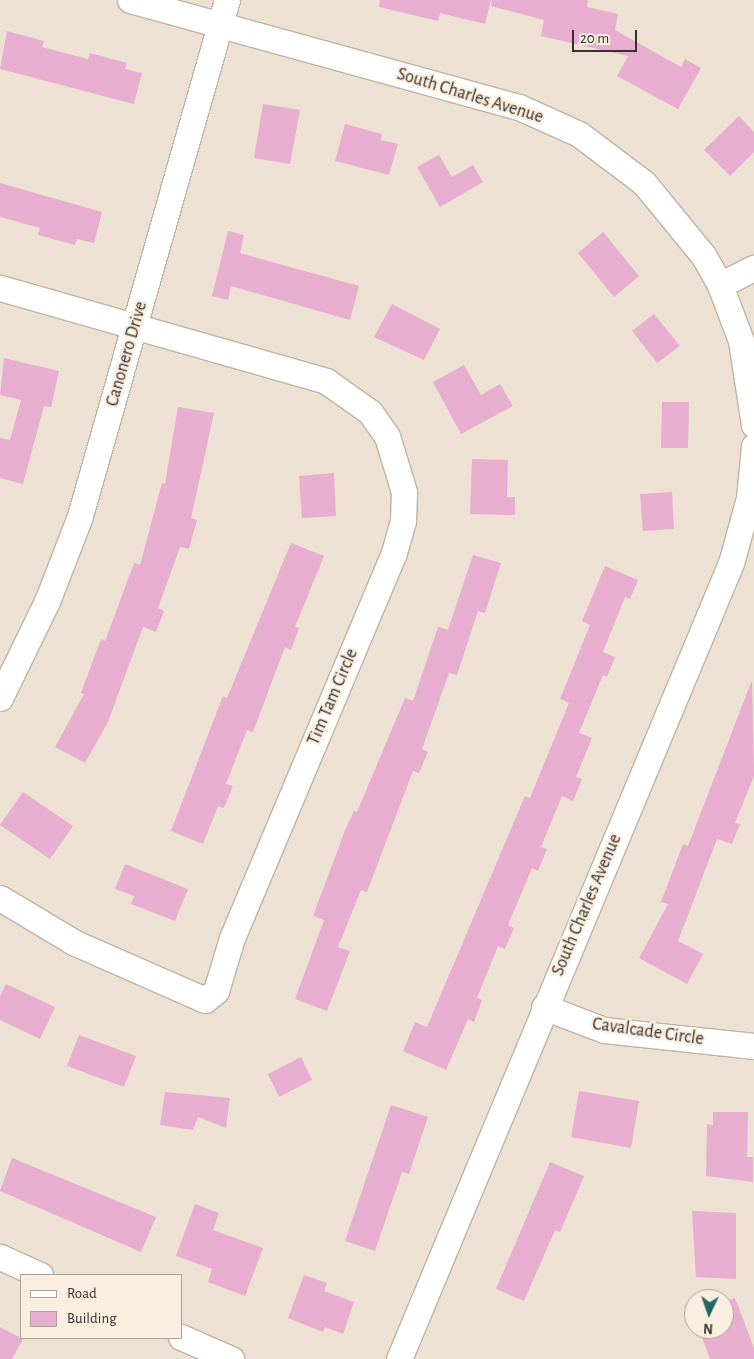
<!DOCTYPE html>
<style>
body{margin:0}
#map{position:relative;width:754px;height:1359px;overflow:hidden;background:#ede1d3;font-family:"Alegreya Sans",sans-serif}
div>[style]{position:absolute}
.building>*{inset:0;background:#e7aed0}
.roads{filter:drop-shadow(1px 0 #bfb3a6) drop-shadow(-1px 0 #bfb3a6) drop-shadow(0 1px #bfb3a6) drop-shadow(0 -1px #bfb3a6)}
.minor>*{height:25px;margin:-12.5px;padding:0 12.5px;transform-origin:12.5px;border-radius:12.5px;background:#fff}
span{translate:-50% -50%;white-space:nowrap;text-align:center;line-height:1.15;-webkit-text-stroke:4.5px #faeee0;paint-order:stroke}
.street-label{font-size:18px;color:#36312c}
.legend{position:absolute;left:20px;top:1274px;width:162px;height:65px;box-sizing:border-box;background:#faeee0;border:1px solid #aca298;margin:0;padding:6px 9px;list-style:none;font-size:15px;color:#36312c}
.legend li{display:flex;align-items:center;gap:10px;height:25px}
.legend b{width:25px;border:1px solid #aca298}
.north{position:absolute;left:684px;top:1289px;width:50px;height:50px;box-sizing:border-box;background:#faeee0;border:1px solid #aca298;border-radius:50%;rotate:183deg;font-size:14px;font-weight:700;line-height:20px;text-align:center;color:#36312c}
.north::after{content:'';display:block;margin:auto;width:18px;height:22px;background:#216a62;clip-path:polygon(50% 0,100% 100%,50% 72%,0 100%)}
.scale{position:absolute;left:572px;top:30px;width:65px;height:22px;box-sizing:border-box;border:2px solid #36312c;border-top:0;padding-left:6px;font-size:15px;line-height:18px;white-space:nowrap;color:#36312c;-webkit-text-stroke:4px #faeee0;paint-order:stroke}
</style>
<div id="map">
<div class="building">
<div style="clip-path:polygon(380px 0,491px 0,485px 24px,440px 13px,438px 21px,379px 7px)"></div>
<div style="clip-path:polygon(492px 0,588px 0,587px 7px,618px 14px,615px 30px,681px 67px,685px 59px,701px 68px,678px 109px,617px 76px,628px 56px,541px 36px,544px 20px,491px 6px)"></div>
<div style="clip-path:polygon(7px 31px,44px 41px,42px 47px,88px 59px,90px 53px,127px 63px,125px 69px,142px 73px,134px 104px,0 69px)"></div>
<div style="clip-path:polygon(263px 104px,300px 110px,290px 164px,254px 158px)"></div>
<div style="clip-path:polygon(739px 116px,754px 132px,754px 152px,730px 176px,704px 150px)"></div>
<div style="clip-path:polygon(345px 124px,382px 134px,381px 140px,398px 144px,389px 175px,335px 161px)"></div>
<div style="clip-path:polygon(439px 155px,452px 177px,473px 165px,483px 182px,440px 207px,417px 167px)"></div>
<div style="clip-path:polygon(0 183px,102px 212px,94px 243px,77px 239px,75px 245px,38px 235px,40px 228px,0 217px)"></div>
<div style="clip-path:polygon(228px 231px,244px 235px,240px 253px,359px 286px,350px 320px,231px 286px,228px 300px,212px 296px)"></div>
<div style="clip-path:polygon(603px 232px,639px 276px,614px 297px,578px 253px)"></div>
<div style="clip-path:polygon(392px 304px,440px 329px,424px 360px,374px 337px)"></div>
<div style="clip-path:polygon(654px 314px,680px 346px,657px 363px,632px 331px)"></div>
<div style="clip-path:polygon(4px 358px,59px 371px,51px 407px,44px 406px,23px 484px,0 478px,0 438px,10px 440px,21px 400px,0 395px)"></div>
<div style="clip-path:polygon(464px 365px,481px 395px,500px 384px,513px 406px,461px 434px,433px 382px)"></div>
<div style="clip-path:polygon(662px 402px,689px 402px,688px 448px,661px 448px)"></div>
<div style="clip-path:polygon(178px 407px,214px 413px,191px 518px,197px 520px,189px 549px,180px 547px,158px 608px,164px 611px,156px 632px,143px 627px,108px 722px,85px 763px,55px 747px,84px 694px,81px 693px,101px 639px,105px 641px,134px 563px,140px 565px,162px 483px,165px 484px)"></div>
<div style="clip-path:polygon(472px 459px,508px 460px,507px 497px,515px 497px,515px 515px,470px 514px)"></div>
<div style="clip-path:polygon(334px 473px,336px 516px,302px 518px,299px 476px)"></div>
<div style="clip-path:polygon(672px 492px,674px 529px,643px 531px,640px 494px)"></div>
<div style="clip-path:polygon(291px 543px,324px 556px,295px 627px,299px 628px,291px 650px,285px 647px,253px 732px,247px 730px,226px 784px,233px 786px,224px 808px,218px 806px,203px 844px,171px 831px,223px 696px,227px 698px)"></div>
<div style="clip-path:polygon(473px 555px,501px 563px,485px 613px,478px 611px,457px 675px,449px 673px,422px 749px,428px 752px,419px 773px,413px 771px,367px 892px,361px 890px,338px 947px,350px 951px,327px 1011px,295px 999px,324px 920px,313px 916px,346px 828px,354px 811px,357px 812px,405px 698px,413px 701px,438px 627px,448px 630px)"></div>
<div style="clip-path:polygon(605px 566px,638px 580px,630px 599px,625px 597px,603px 652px,615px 657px,607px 677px,603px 675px,579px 733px,592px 738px,576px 777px,582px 779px,573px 801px,562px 796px,541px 847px,547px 849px,538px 871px,532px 868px,508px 925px,514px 928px,505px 949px,498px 946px,477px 998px,482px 1000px,474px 1022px,468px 1019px,446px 1070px,403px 1051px,415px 1022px,427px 1027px,525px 796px,530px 798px,569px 703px,560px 699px,590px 625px,582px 621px)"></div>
<div style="clip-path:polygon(752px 680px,754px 776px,735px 823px,740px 824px,732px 844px,717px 839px,678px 941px,703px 954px,687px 984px,639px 958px,668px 904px,661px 902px,683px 844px,688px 846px)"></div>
<div style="clip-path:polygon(23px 792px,73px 826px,50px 859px,0 825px)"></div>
<div style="clip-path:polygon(125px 864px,188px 889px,175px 921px,131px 904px,134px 896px,115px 889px)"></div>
<div style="clip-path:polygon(6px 984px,55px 1007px,40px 1039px,0 1020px,0 996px)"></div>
<div style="clip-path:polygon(79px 1035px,136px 1056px,124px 1087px,67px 1066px)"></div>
<div style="clip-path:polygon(301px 1057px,312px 1080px,279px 1097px,268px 1074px)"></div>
<div style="clip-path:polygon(579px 1091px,639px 1101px,631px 1148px,571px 1137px)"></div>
<div style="clip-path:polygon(165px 1092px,230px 1098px,226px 1128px,198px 1117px,193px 1130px,160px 1125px)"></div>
<div style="clip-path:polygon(391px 1105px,428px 1117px,409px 1174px,402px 1172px,375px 1251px,345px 1241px)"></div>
<div style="clip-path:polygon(713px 1112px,748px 1112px,747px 1157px,753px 1157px,753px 1182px,706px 1176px,707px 1124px,713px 1125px)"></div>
<div style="clip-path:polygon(12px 1158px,156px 1217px,141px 1252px,0 1191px)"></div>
<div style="clip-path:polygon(550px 1162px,584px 1176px,560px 1232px,555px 1230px,524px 1301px,496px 1289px)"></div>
<div style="clip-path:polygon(195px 1204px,219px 1213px,213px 1230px,263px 1248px,245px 1296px,208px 1282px,212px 1269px,176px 1256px)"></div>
<div style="clip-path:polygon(692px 1211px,736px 1213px,736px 1279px,696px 1277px)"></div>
<div style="clip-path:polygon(304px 1275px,327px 1283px,324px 1291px,354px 1302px,343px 1334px,325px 1327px,323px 1332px,288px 1318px)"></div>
<div style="clip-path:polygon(735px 1298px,754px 1348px,754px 1359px,710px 1359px,699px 1329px,724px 1329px,724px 1302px)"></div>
<div style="clip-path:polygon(0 1327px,23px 1339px,12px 1359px,0 1359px)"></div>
</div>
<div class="roads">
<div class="minor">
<div style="left:130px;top:0;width:403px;rotate:15.4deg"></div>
<div style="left:519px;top:107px;width:66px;rotate:24.2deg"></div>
<div style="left:579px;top:134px;width:81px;rotate:37deg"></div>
<div style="left:644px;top:183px;width:93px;rotate:50.7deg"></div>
<div style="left:703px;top:255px;width:34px;rotate:60deg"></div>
<div style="left:720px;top:285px;width:60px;rotate:69.4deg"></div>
<div style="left:741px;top:341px;width:85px;rotate:81.2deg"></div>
<div style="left:720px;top:285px;width:38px;rotate:-27deg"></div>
<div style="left:0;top:288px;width:339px;rotate:15.9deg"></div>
<div style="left:326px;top:381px;width:54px;rotate:35.2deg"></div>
<div style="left:370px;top:412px;width:29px;rotate:55deg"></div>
<div style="left:387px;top:436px;width:59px;rotate:73.1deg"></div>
<div style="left:404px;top:492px;width:29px;rotate:92deg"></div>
<div style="left:403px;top:521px;width:35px;rotate:106deg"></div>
<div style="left:393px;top:555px;width:415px;rotate:112.8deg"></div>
<div style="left:232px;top:938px;width:55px;rotate:106.8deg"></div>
<div style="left:216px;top:991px;width:14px;rotate:141deg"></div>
<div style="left:205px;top:1000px;width:142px;rotate:-156.3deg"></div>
<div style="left:75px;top:943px;width:87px;rotate:-149deg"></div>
<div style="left:0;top:698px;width:110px;rotate:-64.1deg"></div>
<div style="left:48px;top:599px;width:89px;rotate:-68.9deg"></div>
<div style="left:80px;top:516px;width:537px;rotate:-74.1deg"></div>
<div style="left:544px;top:1007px;width:64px;rotate:21deg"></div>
<div style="left:604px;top:1030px;width:151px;rotate:6.1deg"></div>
<div style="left:0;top:1257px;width:44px;rotate:24.2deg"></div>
<div style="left:181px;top:1337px;width:55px;rotate:23.7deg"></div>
<div style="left:399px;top:1359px;width:862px;rotate:-67.36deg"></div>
<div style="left:731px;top:563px;width:67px;rotate:-74.5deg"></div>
<div style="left:749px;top:498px;width:52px;rotate:-84.5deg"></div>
</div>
</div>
<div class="street-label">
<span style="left:470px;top:96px;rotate:17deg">South Charles Avenue</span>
<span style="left:127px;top:354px;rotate:-74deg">Canonero Drive</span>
<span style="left:333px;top:697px;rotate:-67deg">Tim Tam Circle</span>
<span style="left:587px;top:905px;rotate:-67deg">South Charles Avenue</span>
<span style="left:648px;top:1032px;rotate:8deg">Cavalcade Circle</span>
</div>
<ul class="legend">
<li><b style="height:6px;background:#fff"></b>Road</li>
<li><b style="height:14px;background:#e7aed0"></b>Building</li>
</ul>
<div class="north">N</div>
<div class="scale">20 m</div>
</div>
